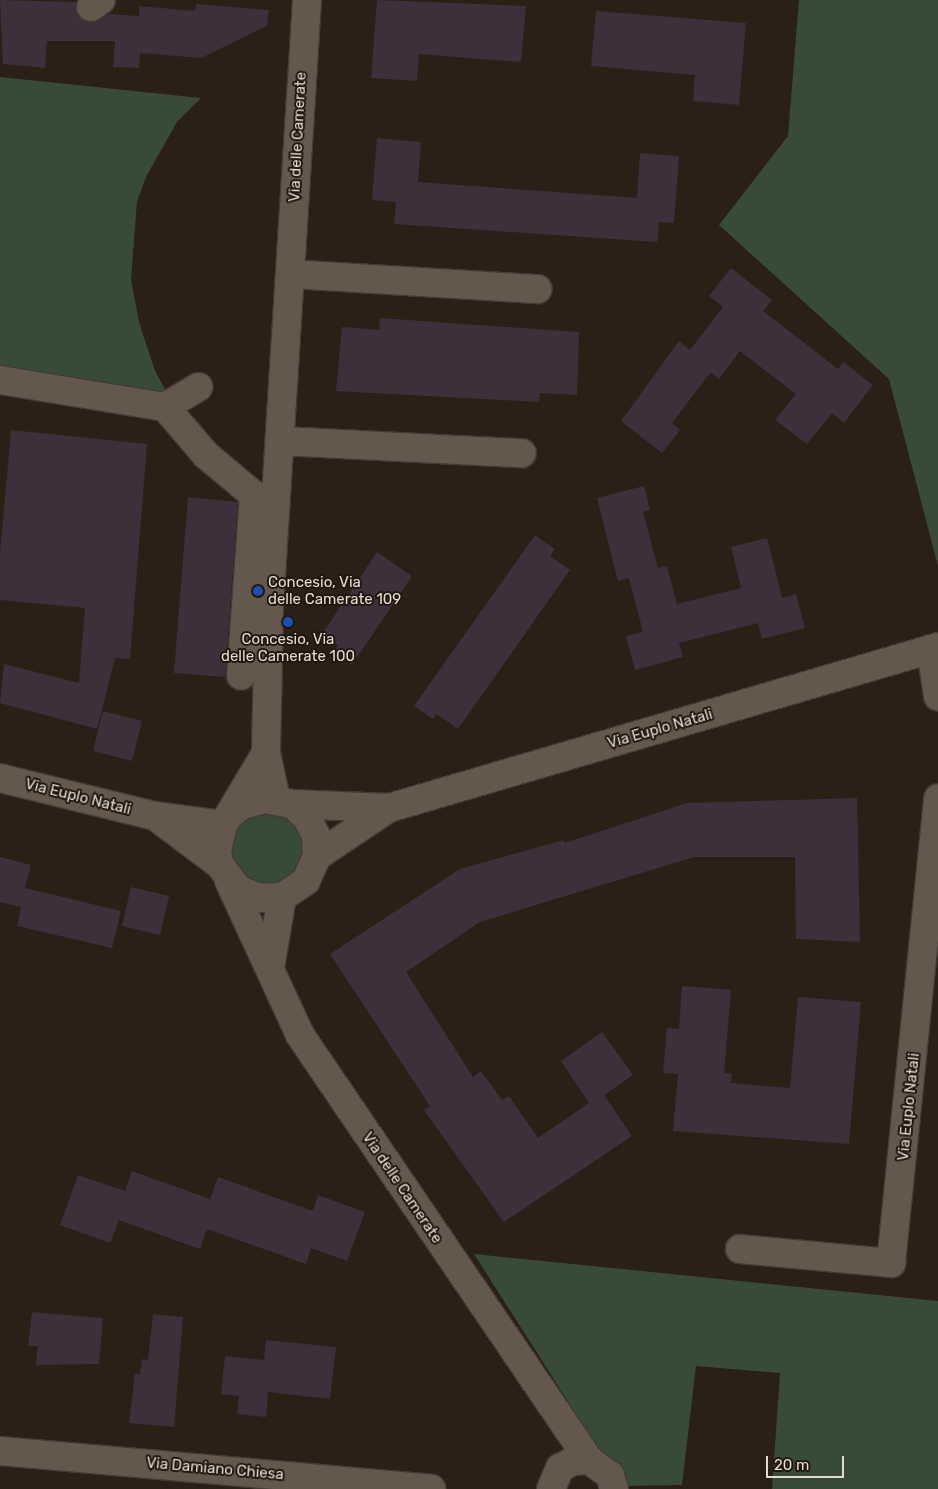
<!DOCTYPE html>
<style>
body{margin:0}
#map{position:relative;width:938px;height:1489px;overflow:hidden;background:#2a2016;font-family:Rubik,sans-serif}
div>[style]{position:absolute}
.green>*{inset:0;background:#384b38}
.round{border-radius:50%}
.building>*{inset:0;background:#3d303a}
.roads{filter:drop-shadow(1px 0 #443b35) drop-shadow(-1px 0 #443b35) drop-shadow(0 1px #443b35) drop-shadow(0 -1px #443b35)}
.minor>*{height:28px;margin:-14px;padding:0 14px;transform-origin:14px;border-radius:14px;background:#64584d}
.dots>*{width:14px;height:14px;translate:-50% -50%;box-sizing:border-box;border:2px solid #21170d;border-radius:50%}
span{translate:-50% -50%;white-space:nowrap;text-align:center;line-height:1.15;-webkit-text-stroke:4px #21170d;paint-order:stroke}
.street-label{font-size:15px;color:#e1dad4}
.poi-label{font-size:15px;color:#e1dad4}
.left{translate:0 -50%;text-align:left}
.scale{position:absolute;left:766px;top:1456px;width:78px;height:22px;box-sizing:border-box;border:2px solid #e1dad4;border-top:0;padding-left:6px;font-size:15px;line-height:18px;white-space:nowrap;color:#e1dad4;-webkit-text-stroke:4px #21170d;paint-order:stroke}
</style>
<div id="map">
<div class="green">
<div style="clip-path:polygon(799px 0,938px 0,938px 566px,889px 379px,719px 225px,788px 136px)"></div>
<div style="clip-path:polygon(0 77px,201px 98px,177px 122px,147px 175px,137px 201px,131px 280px,139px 322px,155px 371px,169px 396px,0 369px)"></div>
<div class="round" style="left:230px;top:812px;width:72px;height:72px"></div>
<div style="clip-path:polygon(474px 1254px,938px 1301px,938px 1489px,772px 1489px,780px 1373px,696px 1366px,682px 1485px,622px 1486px)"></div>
</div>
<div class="building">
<div style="clip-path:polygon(0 0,76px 2px,79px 16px,92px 23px,109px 14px,139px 16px,139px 6px,195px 11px,196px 4px,269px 10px,267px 26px,201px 58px,140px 53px,139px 68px,113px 67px,115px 41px,47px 41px,45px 68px,3px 64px)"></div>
<div style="clip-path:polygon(377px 0,526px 6px,521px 62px,419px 54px,417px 81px,371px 78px)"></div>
<div style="clip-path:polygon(596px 11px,746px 23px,739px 105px,693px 101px,695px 75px,591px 66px)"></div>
<div style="clip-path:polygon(377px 138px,421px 142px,418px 182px,637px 198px,640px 153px,679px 156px,674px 223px,659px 222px,657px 242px,394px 224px,396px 202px,372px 200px)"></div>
<div style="clip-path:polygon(731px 268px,772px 300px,763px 311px,838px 369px,843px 362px,873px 385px,844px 423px,832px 413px,807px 444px,775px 420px,796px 394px,740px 351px,719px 379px,711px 372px,672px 423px,680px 430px,662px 453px,621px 421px,679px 341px,690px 350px,723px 307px,709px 296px)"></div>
<div style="clip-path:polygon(380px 318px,579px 332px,577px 395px,540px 393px,539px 402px,336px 391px,342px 327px,379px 330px)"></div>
<div style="clip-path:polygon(11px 430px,147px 444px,130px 659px,115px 658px,97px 729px,0 703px,4px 664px,79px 683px,85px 608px,0 600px,0 554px)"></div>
<div style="clip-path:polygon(644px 486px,650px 510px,643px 512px,658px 568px,667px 566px,677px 604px,741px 588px,731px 547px,767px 538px,782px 598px,796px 594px,805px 628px,762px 639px,758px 623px,679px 643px,683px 657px,635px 670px,626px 636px,643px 632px,629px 578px,618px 581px,597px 498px)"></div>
<div style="clip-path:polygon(188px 497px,238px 502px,225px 677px,174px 673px)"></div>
<div style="clip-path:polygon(535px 535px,555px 549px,550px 556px,570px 570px,458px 729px,437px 714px,433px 719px,414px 706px)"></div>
<div style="clip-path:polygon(377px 552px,412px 576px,352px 665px,333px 653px,338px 645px,322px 634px)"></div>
<div style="clip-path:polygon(103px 711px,142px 721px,132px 761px,93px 751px)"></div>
<div style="clip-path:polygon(857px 798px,860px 942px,796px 939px,795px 857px,694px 857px,480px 922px,406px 972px,473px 1077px,481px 1071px,502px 1100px,509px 1096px,538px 1138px,589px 1103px,561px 1061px,602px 1032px,633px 1075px,604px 1095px,632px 1136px,504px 1222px,424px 1110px,430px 1106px,330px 954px,460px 869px,564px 840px,565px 843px,687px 803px)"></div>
<div style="clip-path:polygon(0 857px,31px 865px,25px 888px,121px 911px,112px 948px,17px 926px,21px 907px,0 902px)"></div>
<div style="clip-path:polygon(131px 887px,169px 896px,160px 935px,122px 926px)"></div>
<div style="clip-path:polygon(682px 986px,731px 990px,724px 1073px,732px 1074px,731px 1083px,790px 1088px,798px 997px,861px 1002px,849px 1144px,673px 1131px,678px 1074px,663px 1073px,667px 1028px,679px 1029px)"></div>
<div style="clip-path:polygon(132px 1171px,210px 1199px,218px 1177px,313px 1211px,318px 1195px,365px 1212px,347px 1261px,311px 1248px,306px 1264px,207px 1229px,200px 1249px,119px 1220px,110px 1243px,60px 1225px,78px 1175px,125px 1191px)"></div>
<div style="clip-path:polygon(32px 1312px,103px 1318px,99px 1364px,36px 1365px,38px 1346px,28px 1346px)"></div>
<div style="clip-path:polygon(153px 1314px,183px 1317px,174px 1427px,129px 1423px,135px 1374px,140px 1374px,142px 1359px,148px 1360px)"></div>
<div style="clip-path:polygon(266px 1340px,336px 1347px,330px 1399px,268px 1392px,266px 1417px,237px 1414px,239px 1396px,221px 1394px,225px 1356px,264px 1360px)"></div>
</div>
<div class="roads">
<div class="minor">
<div style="left:91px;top:7px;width:12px;rotate:-35deg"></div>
<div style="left:290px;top:274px;width:248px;rotate:3.5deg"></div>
<div style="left:0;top:380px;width:167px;rotate:9.3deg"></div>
<div style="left:165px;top:407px;width:63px;rotate:49.5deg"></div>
<div style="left:206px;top:455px;width:62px;rotate:39.8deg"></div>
<div style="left:254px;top:495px;width:181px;rotate:94.1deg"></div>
<div style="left:165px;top:407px;width:39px;rotate:-31deg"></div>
<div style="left:281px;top:441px;width:241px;rotate:2.9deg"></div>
<div style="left:931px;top:649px;width:48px;rotate:81.5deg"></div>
<div style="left:0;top:778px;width:160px;rotate:13.8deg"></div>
<div style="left:155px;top:816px;width:69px;rotate:7.5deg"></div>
<div style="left:276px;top:799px;width:47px;rotate:-102.3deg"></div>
<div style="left:266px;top:753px;width:145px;rotate:-88.8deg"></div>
<div style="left:269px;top:608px;width:609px;rotate:-86.42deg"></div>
<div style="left:292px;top:804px;width:97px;rotate:2.4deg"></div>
<div style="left:389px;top:808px;width:572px;rotate:-16.34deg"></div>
<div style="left:230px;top:815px;width:13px;rotate:-42deg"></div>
<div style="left:240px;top:806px;width:25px;rotate:-16deg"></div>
<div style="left:264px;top:799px;width:28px;rotate:10deg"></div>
<div style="left:292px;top:804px;width:21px;rotate:43deg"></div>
<div style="left:307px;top:818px;width:20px;rotate:63deg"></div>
<div style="left:316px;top:836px;width:20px;rotate:87deg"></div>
<div style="left:317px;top:856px;width:27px;rotate:114deg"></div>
<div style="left:306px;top:881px;width:29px;rotate:146deg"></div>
<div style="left:282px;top:897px;width:23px;rotate:178deg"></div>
<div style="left:259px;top:898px;width:23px;rotate:-157deg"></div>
<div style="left:238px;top:889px;width:31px;rotate:-127deg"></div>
<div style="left:219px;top:864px;width:13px;rotate:-99deg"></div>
<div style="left:217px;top:851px;width:27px;rotate:-77deg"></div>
<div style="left:223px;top:825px;width:84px;rotate:-59.2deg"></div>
<div style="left:159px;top:819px;width:75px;rotate:36.9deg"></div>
<div style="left:317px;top:856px;width:87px;rotate:-33.7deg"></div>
<div style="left:229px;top:881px;width:170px;rotate:65.2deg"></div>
<div style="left:300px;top:1035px;width:514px;rotate:55.78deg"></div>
<div style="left:270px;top:968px;width:72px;rotate:-80.4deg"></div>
<div style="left:740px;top:1249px;width:152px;rotate:5.3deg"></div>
<div style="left:891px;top:1263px;width:467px;rotate:-84.2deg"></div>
<div style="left:0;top:1451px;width:433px;rotate:5deg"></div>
<div style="left:551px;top:1489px;width:23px;rotate:-67deg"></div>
<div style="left:560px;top:1468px;width:15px;rotate:-28deg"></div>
<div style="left:573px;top:1461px;width:16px;rotate:-4deg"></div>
<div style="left:589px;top:1460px;width:26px;rotate:36deg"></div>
<div style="left:610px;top:1475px;width:15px;rotate:74deg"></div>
</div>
</div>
<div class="dots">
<div style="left:258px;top:591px;background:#1a4fb4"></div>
<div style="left:288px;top:622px;background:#1a4fb4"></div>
</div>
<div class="street-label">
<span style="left:298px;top:137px;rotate:-87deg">Via delle Camerate</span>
<span style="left:660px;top:729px;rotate:-16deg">Via Euplo Natali</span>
<span style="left:78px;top:797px;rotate:14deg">Via Euplo Natali</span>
<span style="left:909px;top:1107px;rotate:-84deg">Via Euplo Natali</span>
<span style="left:402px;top:1188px;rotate:56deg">Via delle Camerate</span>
<span style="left:215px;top:1469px;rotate:5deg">Via Damiano Chiesa</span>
</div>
<div class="poi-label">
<span class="left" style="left:268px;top:591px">Concesio, Via<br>delle Camerate 109</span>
<span style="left:288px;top:648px">Concesio, Via<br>delle Camerate 100</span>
</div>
<div class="scale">20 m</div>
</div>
